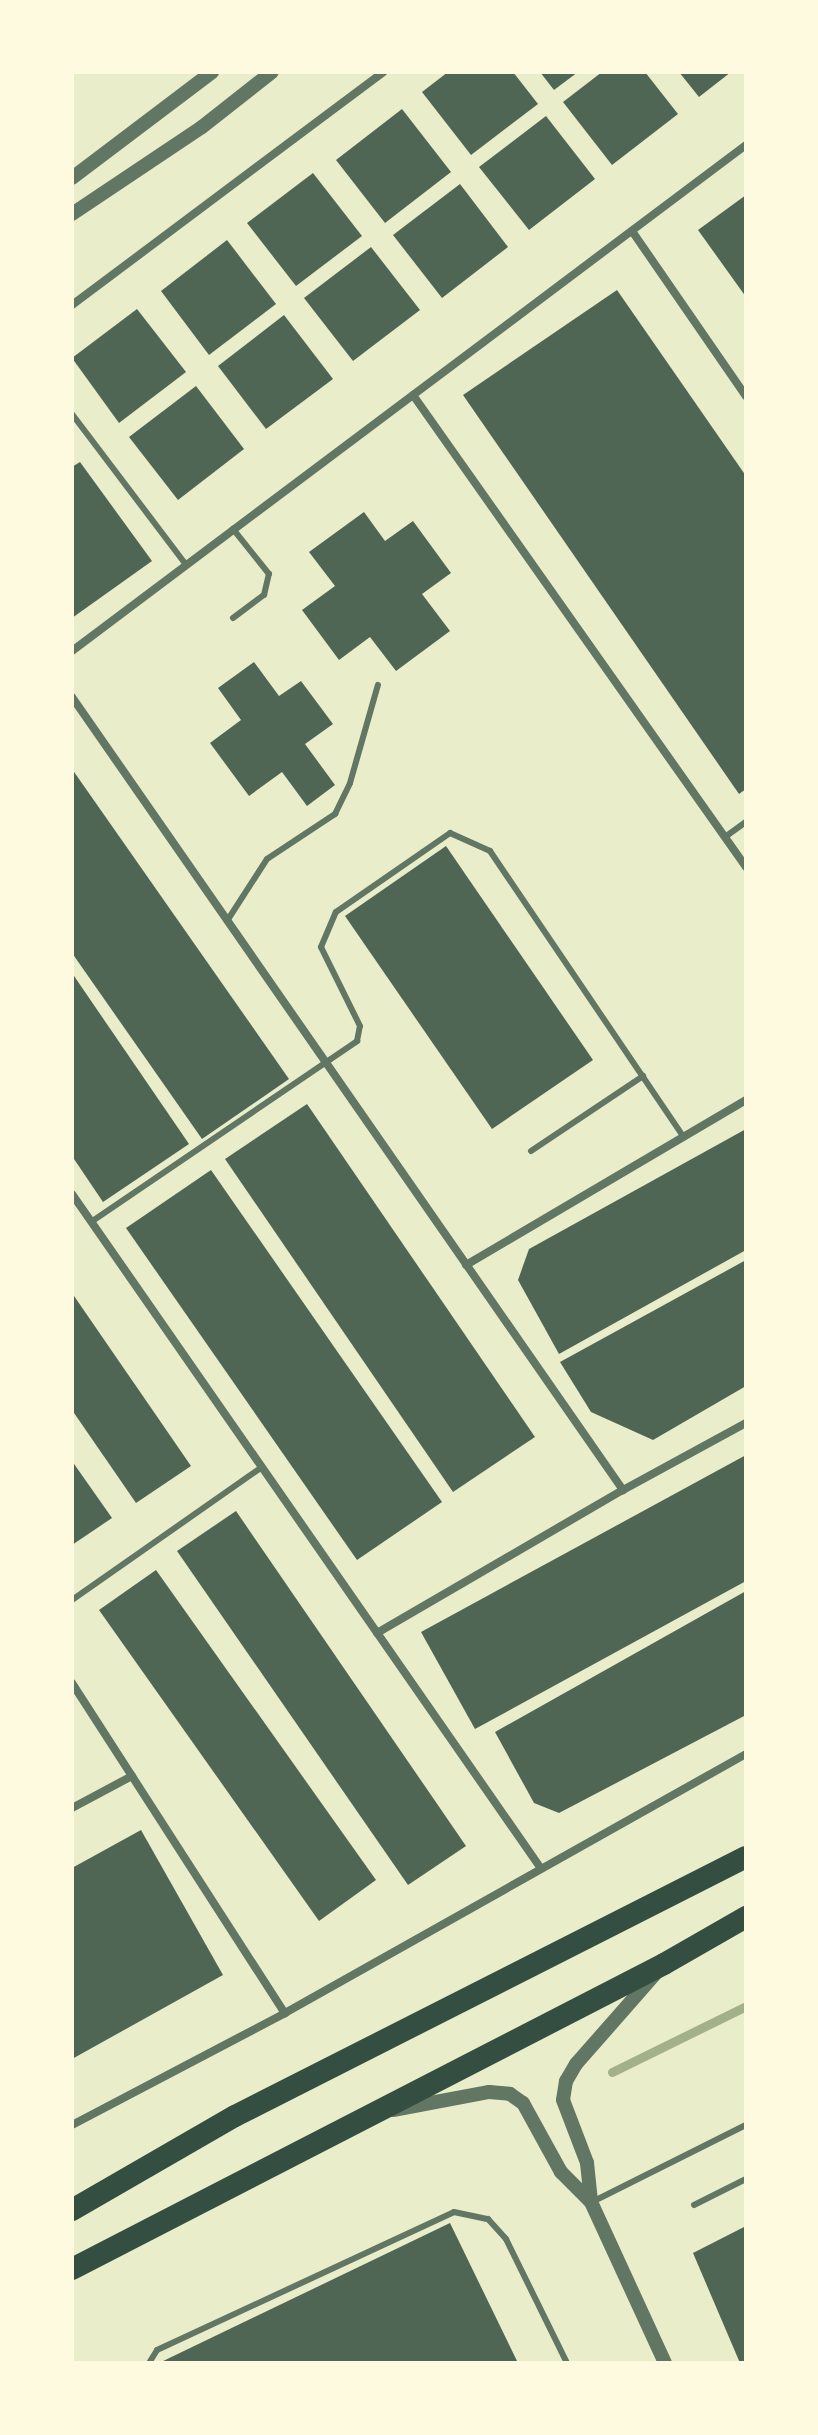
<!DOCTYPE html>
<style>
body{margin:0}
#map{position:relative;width:818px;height:2435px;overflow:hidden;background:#e9edc9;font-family:Rubik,sans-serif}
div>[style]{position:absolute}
.stream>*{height:9px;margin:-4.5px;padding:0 4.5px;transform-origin:4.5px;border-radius:4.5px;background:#a3b18a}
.building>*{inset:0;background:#4f6655}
.service>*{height:6px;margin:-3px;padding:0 3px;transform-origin:3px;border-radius:3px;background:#617663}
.minor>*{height:8px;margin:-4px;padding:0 4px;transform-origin:4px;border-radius:4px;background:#617663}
.tertiary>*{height:14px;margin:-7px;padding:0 7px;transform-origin:7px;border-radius:7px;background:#617663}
.trunk>*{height:22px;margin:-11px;padding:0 11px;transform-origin:11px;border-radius:11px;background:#344e41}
span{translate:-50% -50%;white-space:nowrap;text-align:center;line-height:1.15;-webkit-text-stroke:8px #fefae0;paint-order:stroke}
.frame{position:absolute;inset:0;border:74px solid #fefae0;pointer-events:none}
</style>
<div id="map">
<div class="stream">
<div style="left:612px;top:2072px;width:149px;rotate:-26.2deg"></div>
</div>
<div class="building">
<div style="clip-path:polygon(448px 72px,513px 72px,538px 104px,471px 155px,422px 92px)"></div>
<div style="clip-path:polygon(540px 72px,578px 72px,554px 90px)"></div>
<div style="clip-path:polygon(602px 72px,645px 72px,678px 114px,612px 165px,563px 102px)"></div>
<div style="clip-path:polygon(679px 72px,731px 72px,699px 97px)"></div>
<div style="clip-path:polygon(402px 109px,451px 172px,385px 223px,336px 160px)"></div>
<div style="clip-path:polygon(546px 116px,595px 179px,529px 230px,479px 167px)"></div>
<div style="clip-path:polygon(313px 173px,362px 236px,296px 286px,247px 223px)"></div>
<div style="clip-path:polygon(460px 184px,508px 247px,442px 298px,393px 235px)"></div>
<div style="clip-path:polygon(746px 195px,746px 297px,698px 230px)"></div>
<div style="clip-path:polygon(227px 240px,276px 304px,209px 355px,161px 291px)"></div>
<div style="clip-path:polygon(371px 247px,420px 310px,353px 361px,304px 298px)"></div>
<div style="clip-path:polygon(617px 290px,746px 476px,746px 789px,739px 794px,463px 395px)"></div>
<div style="clip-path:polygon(137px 309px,186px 372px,119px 423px,72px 358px)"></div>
<div style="clip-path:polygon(284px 315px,333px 379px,266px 429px,218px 366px)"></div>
<div style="clip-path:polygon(196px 386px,244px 449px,178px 500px,129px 437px)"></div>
<div style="clip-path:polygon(80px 462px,152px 561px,72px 618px,72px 467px)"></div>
<div style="clip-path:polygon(364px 512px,385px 541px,413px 521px,451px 573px,422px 594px,450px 631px,396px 671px,370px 637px,339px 660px,302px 610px,335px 586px,309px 552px)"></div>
<div style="clip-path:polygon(254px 662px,279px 696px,301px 681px,333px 724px,305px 744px,335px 785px,307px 806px,282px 772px,249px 796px,210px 743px,241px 720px,218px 688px)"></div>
<div style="clip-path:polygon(72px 769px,289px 1079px,202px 1139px,72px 953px)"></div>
<div style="clip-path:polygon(446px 846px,593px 1060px,492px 1129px,345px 916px)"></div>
<div style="clip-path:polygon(72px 973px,189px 1144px,103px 1202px,72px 1156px)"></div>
<div style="clip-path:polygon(307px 1104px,535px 1437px,453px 1492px,225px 1159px)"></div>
<div style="clip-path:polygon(746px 1129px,746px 1250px,559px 1354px,518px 1280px,529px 1249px)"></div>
<div style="clip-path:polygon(211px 1170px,442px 1502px,357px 1560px,126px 1228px)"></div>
<div style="clip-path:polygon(746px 1260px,746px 1386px,653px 1440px,591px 1412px,560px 1362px)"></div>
<div style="clip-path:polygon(72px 1293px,191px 1466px,136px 1503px,72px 1410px)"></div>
<div style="clip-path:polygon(746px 1455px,746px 1581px,475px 1729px,421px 1632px)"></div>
<div style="clip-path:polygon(72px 1461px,112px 1518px,72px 1545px)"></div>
<div style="clip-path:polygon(236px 1511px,466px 1846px,408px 1885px,177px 1551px)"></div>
<div style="clip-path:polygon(156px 1570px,376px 1880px,319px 1921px,99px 1610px)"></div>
<div style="clip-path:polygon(746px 1591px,746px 1715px,559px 1813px,534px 1803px,495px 1732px)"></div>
<div style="clip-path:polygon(141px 1830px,223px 1975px,72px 2059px,72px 1868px)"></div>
<div style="clip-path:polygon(450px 2223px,518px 2363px,159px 2363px)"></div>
<div style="clip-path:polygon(746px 2226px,746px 2363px,740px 2363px,693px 2253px)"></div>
</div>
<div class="service">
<div style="left:72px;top:414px;width:189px;rotate:52.9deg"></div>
<div style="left:233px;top:618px;width:39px;rotate:-37deg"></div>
<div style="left:264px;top:595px;width:22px;rotate:-77deg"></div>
<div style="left:269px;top:574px;width:58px;rotate:-128.7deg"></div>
<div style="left:725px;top:837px;width:26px;rotate:-36deg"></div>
<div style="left:227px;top:921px;width:74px;rotate:-57.2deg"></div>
<div style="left:267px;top:859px;width:82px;rotate:-33.5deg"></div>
<div style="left:335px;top:814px;width:34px;rotate:-64deg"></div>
<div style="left:350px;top:783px;width:102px;rotate:-74.1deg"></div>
<div style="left:531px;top:1151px;width:135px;rotate:-33.8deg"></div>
<div style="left:91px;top:1222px;width:322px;rotate:-34.2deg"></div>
<div style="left:357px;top:1041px;width:15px;rotate:-79deg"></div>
<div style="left:360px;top:1026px;width:88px;rotate:-116.3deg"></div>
<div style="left:321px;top:947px;width:38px;rotate:-67deg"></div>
<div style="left:336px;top:912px;width:139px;rotate:-34.7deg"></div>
<div style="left:450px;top:833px;width:44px;rotate:24.2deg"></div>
<div style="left:490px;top:851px;width:344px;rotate:55.9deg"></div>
<div style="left:72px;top:1600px;width:232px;rotate:-35deg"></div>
<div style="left:592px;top:2202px;width:172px;rotate:-26.6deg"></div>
<div style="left:694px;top:2205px;width:58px;rotate:-26.6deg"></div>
<div style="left:149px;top:2363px;width:15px;rotate:-58deg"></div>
<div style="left:157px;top:2350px;width:327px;rotate:-24.9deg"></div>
<div style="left:454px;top:2212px;width:35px;rotate:12deg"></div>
<div style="left:488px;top:2219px;width:27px;rotate:48deg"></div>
<div style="left:506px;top:2239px;width:138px;rotate:63.8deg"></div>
</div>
<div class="minor">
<div style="left:632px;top:231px;width:201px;rotate:55.4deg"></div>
<div style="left:72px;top:305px;width:389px;rotate:-36.8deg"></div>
<div style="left:413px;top:395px;width:578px;rotate:54.8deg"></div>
<div style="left:72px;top:651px;width:843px;rotate:-36.9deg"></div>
<div style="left:72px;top:697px;width:966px;rotate:55.21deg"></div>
<div style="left:72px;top:1194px;width:820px;rotate:55.19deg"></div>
<div style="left:466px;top:1265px;width:325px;rotate:-30.5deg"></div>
<div style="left:377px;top:1633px;width:285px;rotate:-30.2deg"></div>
<div style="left:623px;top:1490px;width:140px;rotate:-28.6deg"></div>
<div style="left:72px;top:1683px;width:393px;rotate:57.2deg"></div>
<div style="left:72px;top:1808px;width:68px;rotate:-28.1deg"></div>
<div style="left:72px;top:2125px;width:241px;rotate:-27.7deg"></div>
<div style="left:285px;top:2013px;width:529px;rotate:-29.33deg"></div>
</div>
<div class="tertiary">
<div style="left:72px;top:178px;width:176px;rotate:-37.1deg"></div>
<div style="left:72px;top:214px;width:156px;rotate:-33.8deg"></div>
<div style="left:202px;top:127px;width:89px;rotate:-38.2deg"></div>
<div style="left:656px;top:1973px;width:121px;rotate:131.3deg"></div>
<div style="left:576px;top:2064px;width:20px;rotate:120deg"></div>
<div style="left:566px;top:2081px;width:19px;rotate:99deg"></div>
<div style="left:563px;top:2100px;width:67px;rotate:69.1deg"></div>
<div style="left:587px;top:2163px;width:39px;rotate:84deg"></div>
<div style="left:591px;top:2202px;width:177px;rotate:65.3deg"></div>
<div style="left:393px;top:2110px;width:98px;rotate:-10.6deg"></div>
<div style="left:489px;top:2092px;width:21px;rotate:5deg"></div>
<div style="left:510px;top:2094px;width:16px;rotate:35deg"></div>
<div style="left:523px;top:2103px;width:79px;rotate:61.2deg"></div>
<div style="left:561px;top:2172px;width:42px;rotate:45deg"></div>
</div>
<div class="trunk">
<div style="left:72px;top:2210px;width:188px;rotate:-30deg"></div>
<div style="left:235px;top:2116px;width:573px;rotate:-26.88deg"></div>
<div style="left:72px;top:2269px;width:666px;rotate:-27.26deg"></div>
<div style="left:664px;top:1964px;width:95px;rotate:-29.8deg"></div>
</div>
<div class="frame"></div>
</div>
